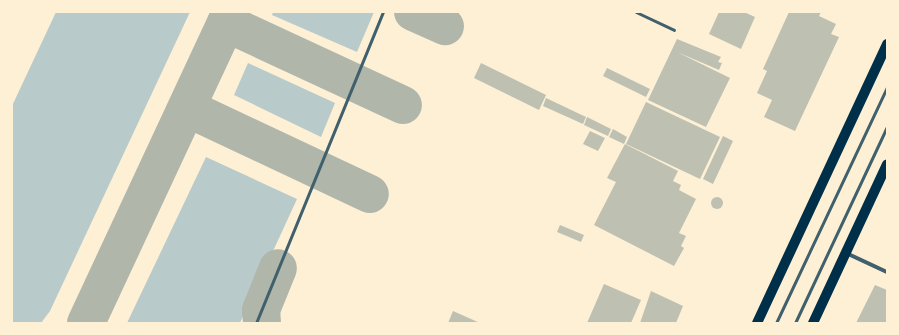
<!DOCTYPE html>
<style>
body{margin:0}
#map{position:relative;width:899px;height:335px;overflow:hidden;background:#fdf0d5;font-family:Helvetica,sans-serif}
div>[style]{position:absolute}
.green>*{inset:0;background:#b9caca}
.taxiway>*{height:38px;margin:-19px;padding:0 19px;transform-origin:19px;border-radius:19px;background:#b1b6ab}
.building>*{inset:0;background:#bec0b2}
.round{border-radius:50%}
.service>*{height:3px;margin:-1.5px;padding:0 1.5px;transform-origin:1.5px;border-radius:1.5px;background:#3f606c}
.minor>*{height:4px;margin:-2px;padding:0 2px;transform-origin:2px;border-radius:2px;background:#3f606c}
.primary>*{height:10px;margin:-5px;padding:0 5px;transform-origin:5px;border-radius:5px;background:#003049}
span{translate:-50% -50%;white-space:nowrap;text-align:center;line-height:1.15;-webkit-text-stroke:4px #fdf0d5;paint-order:stroke}
.frame{position:absolute;inset:0;border:13px solid #fdf0d5;pointer-events:none}
</style>
<div id="map">
<div class="green">
<div style="clip-path:polygon(56px 12px,190px 12px,50px 311px,41px 323px,12px 323px,12px 106px)"></div>
<div style="clip-path:polygon(273px 12px,374px 12px,357px 52px,272px 15px)"></div>
<div style="clip-path:polygon(248px 63px,335px 103px,321px 137px,234px 95px)"></div>
<div style="clip-path:polygon(206px 157px,297px 199px,240px 323px,127px 323px)"></div>
</div>
<div class="taxiway">
<div style="left:413px;top:12px;width:35px;rotate:24deg"></div>
<div style="left:226px;top:23px;width:195px;rotate:24.9deg"></div>
<div style="left:187px;top:108px;width:202px;rotate:25.2deg"></div>
<div style="left:86px;top:323px;width:343px;rotate:-65deg"></div>
<div style="left:262px;top:323px;width:13px;rotate:-94deg"></div>
<div style="left:261px;top:310px;width:45px;rotate:-68deg"></div>
</div>
<div class="building">
<div style="clip-path:polygon(719px 12px,744px 12px,755px 17px,741px 49px,709px 34px)"></div>
<div style="clip-path:polygon(789px 12px,821px 12px,819px 16px,836px 24px,831px 34px,839px 37px,795px 131px,764px 117px,772px 100px,757px 93px,767px 71px,763px 69px)"></div>
<div style="clip-path:polygon(677px 39px,721px 57px,718px 62px,722px 63px,719px 70px,677px 52px,730px 78px,706px 127px,648px 100px)"></div>
<div style="clip-path:polygon(481px 63px,546px 95px,539px 110px,474px 78px)"></div>
<div style="clip-path:polygon(607px 68px,650px 89px,646px 97px,603px 76px)"></div>
<div style="clip-path:polygon(546px 98px,586px 117px,583px 124px,543px 106px)"></div>
<div style="clip-path:polygon(646px 102px,720px 137px,700px 179px,626px 144px)"></div>
<div style="clip-path:polygon(587px 117px,611px 129px,608px 136px,584px 125px)"></div>
<div style="clip-path:polygon(613px 129px,627px 137px,624px 144px,609px 137px)"></div>
<div style="clip-path:polygon(590px 131px,605px 138px,598px 151px,583px 144px)"></div>
<div style="clip-path:polygon(723px 136px,733px 141px,713px 184px,703px 179px)"></div>
<div style="clip-path:polygon(625px 144px,678px 171px,673px 181px,681px 185px,679px 190px,696px 199px,679px 233px,686px 236px,681px 246px,684px 248px,674px 266px,594px 225px,616px 182px,607px 178px)"></div>
<div class="round" style="left:711px;top:197px;width:12px;height:12px"></div>
<div style="clip-path:polygon(560px 225px,584px 235px,581px 242px,557px 232px)"></div>
<div style="clip-path:polygon(604px 284px,641px 300px,631px 323px,587px 323px)"></div>
<div style="clip-path:polygon(875px 285px,887px 290px,887px 323px,856px 323px)"></div>
<div style="clip-path:polygon(651px 291px,683px 306px,676px 323px,640px 323px)"></div>
<div style="clip-path:polygon(453px 311px,480px 323px,448px 323px)"></div>
</div>
<div class="service">
<div style="left:636px;top:12px;width:42px;rotate:25.3deg"></div>
<div style="left:256px;top:323px;width:336px;rotate:-67.8deg"></div>
<div style="left:776px;top:323px;width:261px;rotate:-64.8deg"></div>
<div style="left:795px;top:323px;width:217px;rotate:-64.9deg"></div>
</div>
<div class="minor">
<div style="left:846px;top:253px;width:45px;rotate:24.9deg"></div>
</div>
<div class="primary">
<div style="left:757px;top:323px;width:308px;rotate:-65deg"></div>
<div style="left:813px;top:323px;width:175px;rotate:-65deg"></div>
</div>
<div class="frame"></div>
</div>
